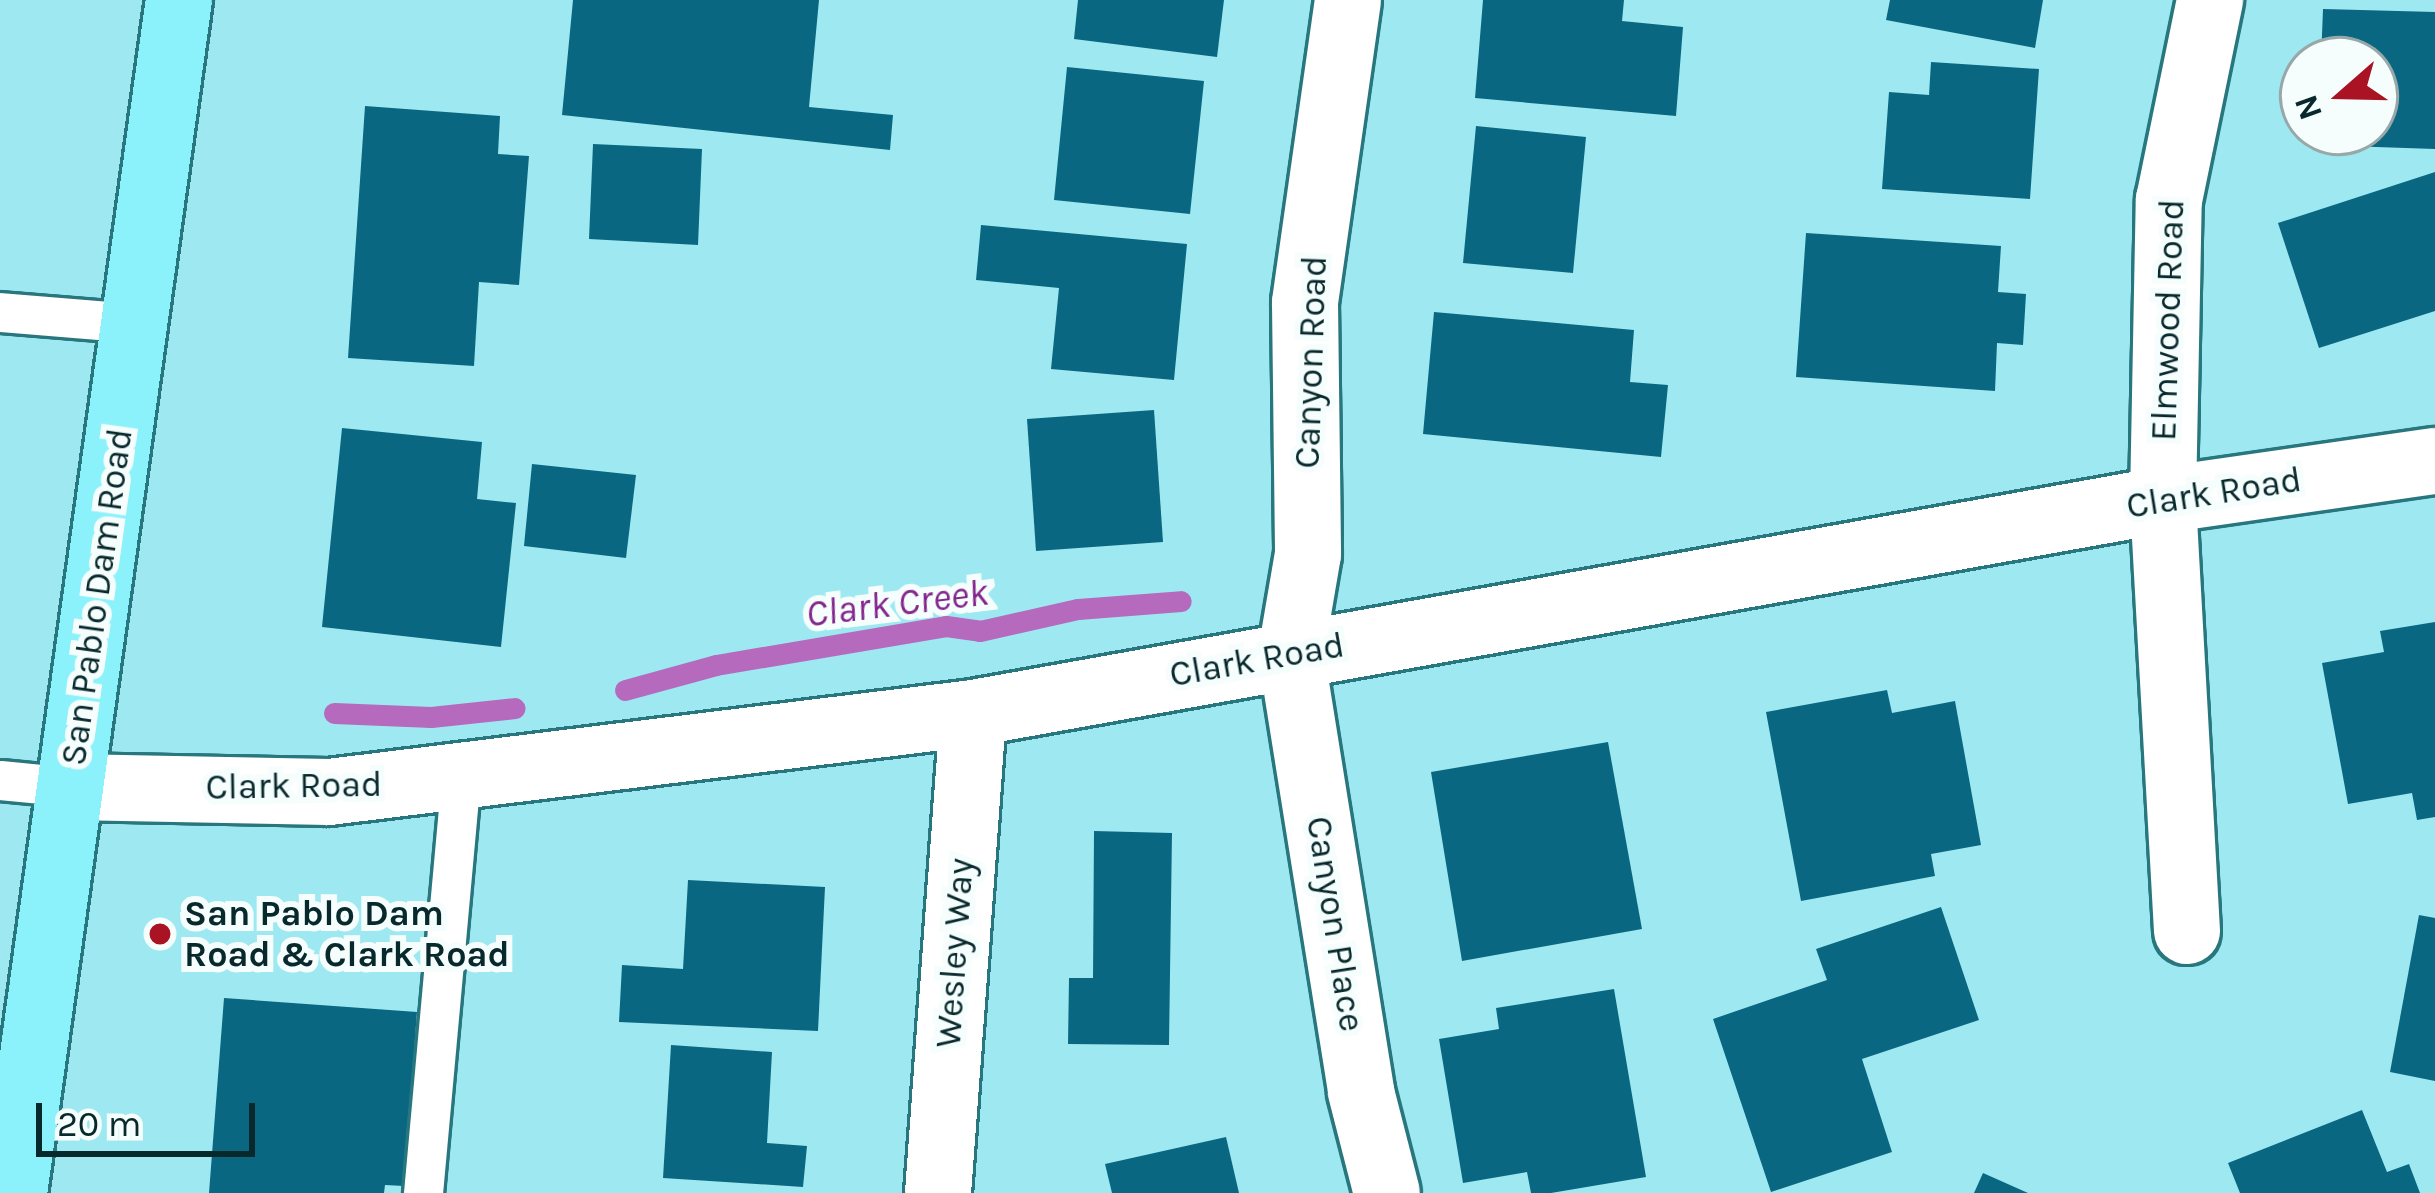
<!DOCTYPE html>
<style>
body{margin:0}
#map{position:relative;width:2435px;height:1193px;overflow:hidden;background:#9ee9f1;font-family:Karla,sans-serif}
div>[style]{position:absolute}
.stream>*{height:21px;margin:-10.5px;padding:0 10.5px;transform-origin:10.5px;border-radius:10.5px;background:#b66abd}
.building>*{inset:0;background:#0a6781}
.roads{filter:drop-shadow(3px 0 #28777e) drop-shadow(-3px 0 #28777e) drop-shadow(0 3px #28777e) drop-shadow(0 -3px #28777e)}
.lane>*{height:39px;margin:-19.5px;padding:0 19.5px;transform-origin:19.5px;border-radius:19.5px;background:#fff}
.street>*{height:66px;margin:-33px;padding:0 33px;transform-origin:33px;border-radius:33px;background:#fff}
.primary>*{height:66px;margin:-33px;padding:0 33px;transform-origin:33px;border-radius:33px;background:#8bf1fa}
.dots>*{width:33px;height:33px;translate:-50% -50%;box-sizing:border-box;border:6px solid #f6fdfd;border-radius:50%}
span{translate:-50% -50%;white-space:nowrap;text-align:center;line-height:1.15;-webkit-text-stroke:12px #f6fdfd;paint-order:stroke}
.street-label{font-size:36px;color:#08292c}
.poi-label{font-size:36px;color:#08292c;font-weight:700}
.left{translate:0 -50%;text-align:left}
.water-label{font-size:39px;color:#83268c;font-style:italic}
.north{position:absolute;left:2279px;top:36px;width:120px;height:120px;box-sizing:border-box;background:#f6fdfd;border:3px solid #97a8a9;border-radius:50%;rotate:250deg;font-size:33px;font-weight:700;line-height:48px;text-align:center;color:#08292c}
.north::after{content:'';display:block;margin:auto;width:42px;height:54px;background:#a91323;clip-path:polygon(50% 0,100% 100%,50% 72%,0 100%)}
.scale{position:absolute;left:36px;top:1103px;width:219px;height:54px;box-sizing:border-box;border:6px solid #08292c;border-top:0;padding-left:15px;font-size:36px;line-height:42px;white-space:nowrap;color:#08292c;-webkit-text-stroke:9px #f6fdfd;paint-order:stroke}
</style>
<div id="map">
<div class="stream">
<div style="left:625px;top:690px;width:94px;rotate:-15.4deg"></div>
<div style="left:716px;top:665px;width:233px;rotate:-9.6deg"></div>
<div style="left:946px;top:626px;width:34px;rotate:8deg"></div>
<div style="left:980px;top:631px;width:100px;rotate:-12.7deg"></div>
<div style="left:1078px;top:609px;width:103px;rotate:-4.4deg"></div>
<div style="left:334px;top:713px;width:97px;rotate:2.4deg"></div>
<div style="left:431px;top:717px;width:84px;rotate:-6.1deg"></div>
</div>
<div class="building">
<div style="clip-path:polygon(573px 0,819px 0,809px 107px,893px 115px,890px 150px,562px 115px)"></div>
<div style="clip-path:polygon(1078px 0,1224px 0,1217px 57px,1074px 39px)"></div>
<div style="clip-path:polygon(1483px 0,1624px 0,1622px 21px,1683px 27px,1676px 116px,1475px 98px)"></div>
<div style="clip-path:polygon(1890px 0,2043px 0,2035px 48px,1886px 20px)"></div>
<div style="clip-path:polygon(2323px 9px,2435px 12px,2435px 149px,2317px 145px,2318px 132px,2375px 132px,2375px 60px,2321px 60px)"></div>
<div style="clip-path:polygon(1931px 62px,2039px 69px,2030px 199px,1882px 189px,1889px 92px,1929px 95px)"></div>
<div style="clip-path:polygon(1067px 67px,1204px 81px,1190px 214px,1054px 200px)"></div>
<div style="clip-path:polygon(365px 106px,500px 116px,498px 154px,529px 156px,519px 285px,479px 282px,474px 366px,348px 358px)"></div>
<div style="clip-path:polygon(1476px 126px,1586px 137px,1573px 273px,1463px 263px)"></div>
<div style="clip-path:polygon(593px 144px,702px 149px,698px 245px,589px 239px)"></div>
<div style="clip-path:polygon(2435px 172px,2435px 311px,2319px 348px,2278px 223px)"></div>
<div style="clip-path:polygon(981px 225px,1187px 244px,1174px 380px,1051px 369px,1059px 288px,976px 280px)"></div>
<div style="clip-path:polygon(1806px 233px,2001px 246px,1998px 292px,2026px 294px,2023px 345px,1997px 343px,1995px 391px,1796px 377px)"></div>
<div style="clip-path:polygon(1434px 312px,1634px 330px,1630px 382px,1668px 385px,1661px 457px,1423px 434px)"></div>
<div style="clip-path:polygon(1154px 410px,1163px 542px,1036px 551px,1027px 419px)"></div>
<div style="clip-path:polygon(342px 428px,482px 442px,477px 499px,516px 503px,501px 647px,322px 627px)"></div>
<div style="clip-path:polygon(532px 464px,636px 475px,626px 558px,524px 546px)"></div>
<div style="clip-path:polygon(2435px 622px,2435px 817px,2417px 820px,2412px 793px,2348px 804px,2322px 663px,2384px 652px,2380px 631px)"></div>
<div style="clip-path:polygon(1887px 690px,1892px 713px,1955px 701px,1981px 845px,1931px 854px,1935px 876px,1801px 901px,1766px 712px)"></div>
<div style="clip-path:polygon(1608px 742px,1642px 929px,1462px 961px,1431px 772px)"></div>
<div style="clip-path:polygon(1094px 831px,1172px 833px,1169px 1045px,1068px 1044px,1069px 978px,1093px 978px)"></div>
<div style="clip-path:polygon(688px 880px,825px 887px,818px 1031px,619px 1022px,622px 965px,683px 969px)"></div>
<div style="clip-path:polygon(1941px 907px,1979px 1020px,1862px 1059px,1892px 1152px,1771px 1192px,1713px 1019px,1827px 980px,1816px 949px)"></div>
<div style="clip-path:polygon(2419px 915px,2435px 918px,2435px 1081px,2390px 1072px)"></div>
<div style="clip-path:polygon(1614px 989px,1646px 1177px,1551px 1193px,1531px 1193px,1527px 1172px,1463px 1183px,1439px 1039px,1499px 1029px,1496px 1008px)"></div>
<div style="clip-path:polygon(224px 998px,417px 1012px,404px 1186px,385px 1185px,384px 1193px,209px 1193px)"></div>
<div style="clip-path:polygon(671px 1045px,772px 1052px,767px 1143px,807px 1146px,803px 1187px,663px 1178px)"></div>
<div style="clip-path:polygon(2362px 1110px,2387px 1172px,2409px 1164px,2420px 1193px,2240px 1193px,2228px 1163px)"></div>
<div style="clip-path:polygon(1226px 1137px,1239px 1193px,1112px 1193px,1105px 1164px)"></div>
<div style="clip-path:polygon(1983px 1173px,2028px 1193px,1974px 1193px)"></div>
</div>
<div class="roads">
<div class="lane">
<div style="left:0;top:312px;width:135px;rotate:4.7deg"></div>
<div style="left:0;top:780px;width:71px;rotate:5.6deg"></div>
<div style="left:423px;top:1193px;width:419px;rotate:-84.8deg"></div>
</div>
<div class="street">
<div style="left:1348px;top:0;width:306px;rotate:98.1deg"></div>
<div style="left:1305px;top:303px;width:251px;rotate:89.3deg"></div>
<div style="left:1308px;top:554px;width:100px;rotate:99.7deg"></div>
<div style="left:1291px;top:653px;width:445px;rotate:80.9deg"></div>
<div style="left:1361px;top:1092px;width:104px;rotate:75.6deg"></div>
<div style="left:71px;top:787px;width:258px;rotate:1.1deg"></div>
<div style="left:329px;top:792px;width:649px;rotate:-6.99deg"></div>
<div style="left:973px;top:713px;width:1209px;rotate:-10.15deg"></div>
<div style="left:2163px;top:500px;width:275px;rotate:-8.2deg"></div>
<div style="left:2187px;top:931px;width:432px;rotate:-93.2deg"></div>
<div style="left:2163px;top:500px;width:300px;rotate:-88.9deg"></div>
<div style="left:2169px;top:200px;width:204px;rotate:-78.4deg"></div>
<div style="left:938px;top:1193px;width:481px;rotate:-85.8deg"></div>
</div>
<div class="primary">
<div style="left:14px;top:1193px;width:1204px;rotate:-82.13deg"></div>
</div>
</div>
<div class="dots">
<div style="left:160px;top:934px;background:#a91323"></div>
</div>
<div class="street-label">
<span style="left:2168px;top:320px;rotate:-88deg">Elmwood Road</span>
<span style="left:1311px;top:362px;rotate:-88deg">Canyon Road</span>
<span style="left:2214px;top:493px;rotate:-9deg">Clark Road</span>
<span style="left:97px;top:597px;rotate:-82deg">San Pablo Dam Road</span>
<span style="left:1257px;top:660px;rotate:-10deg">Clark Road</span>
<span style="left:294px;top:786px;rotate:-1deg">Clark Road</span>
<span style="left:1335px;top:924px;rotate:81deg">Canyon Place</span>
<span style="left:955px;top:953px;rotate:-86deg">Wesley Way</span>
</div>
<div class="poi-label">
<span class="left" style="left:184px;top:934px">San Pablo Dam<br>Road &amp; Clark Road</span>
</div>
<div class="water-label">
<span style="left:897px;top:603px;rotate:-7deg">Clark Creek</span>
</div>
<div class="north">N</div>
<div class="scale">20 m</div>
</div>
